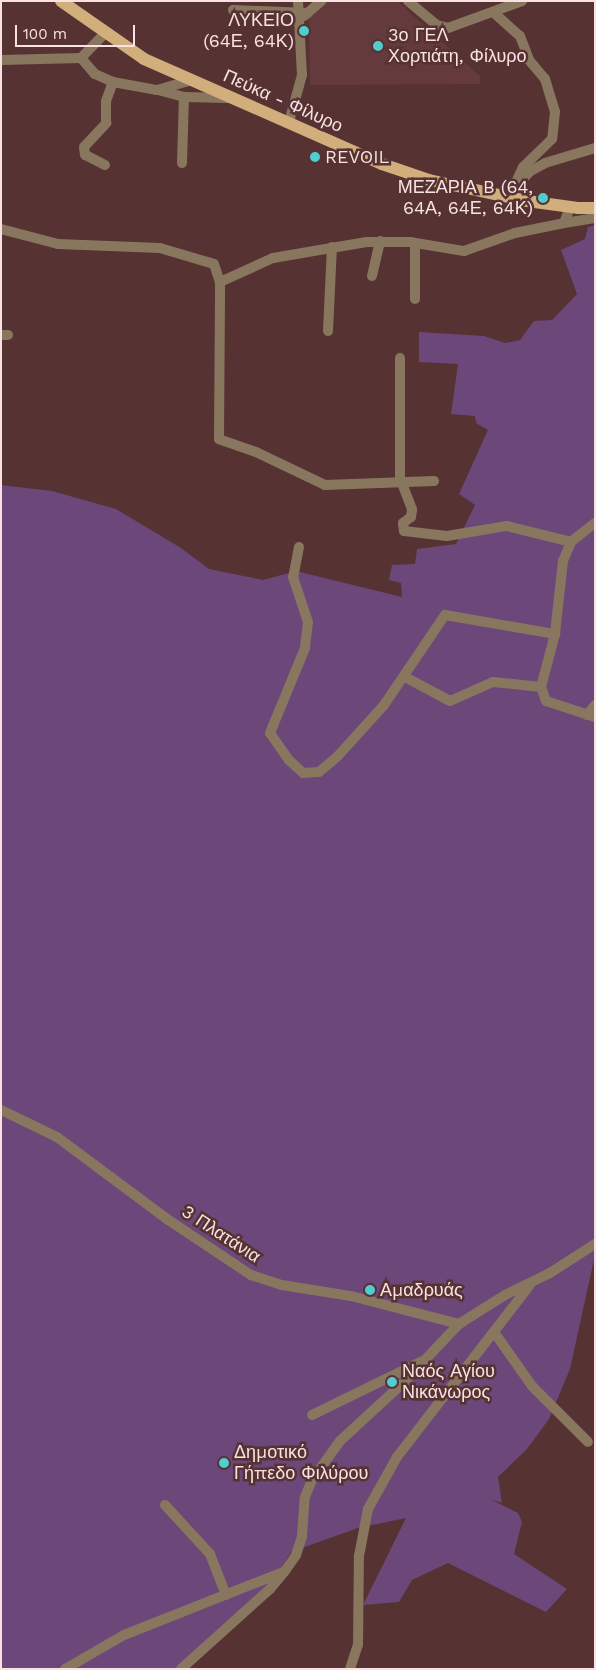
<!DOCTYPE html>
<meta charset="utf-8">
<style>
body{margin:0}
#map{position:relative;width:596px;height:1670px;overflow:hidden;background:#563233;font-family:"Work Sans",sans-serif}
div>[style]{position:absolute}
.built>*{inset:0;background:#653a3c}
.green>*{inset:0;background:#6c4779}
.minor>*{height:10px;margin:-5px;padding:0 5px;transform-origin:5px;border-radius:5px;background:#88775e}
.major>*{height:12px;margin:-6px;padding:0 6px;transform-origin:6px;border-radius:6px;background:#d1ae7c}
.dots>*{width:14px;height:14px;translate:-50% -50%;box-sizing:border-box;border:2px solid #563233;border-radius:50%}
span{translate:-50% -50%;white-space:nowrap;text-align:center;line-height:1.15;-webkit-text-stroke:5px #563233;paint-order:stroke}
.poi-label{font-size:18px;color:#fae2e2}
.right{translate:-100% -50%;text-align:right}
.left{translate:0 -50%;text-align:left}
.street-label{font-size:18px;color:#fae2e2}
.frame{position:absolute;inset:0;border:2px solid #fae2e2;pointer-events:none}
.scale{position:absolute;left:15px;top:25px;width:120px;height:22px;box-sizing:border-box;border:2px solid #fae2e2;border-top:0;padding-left:6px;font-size:15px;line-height:18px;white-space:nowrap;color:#fae2e2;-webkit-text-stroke:4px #563233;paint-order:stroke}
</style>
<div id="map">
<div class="built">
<div style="clip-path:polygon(327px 1px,397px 1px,480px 76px,480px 84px,310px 85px,309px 16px)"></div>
</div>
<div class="green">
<div style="clip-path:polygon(595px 225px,595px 1255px,570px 1369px,549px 1419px,527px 1449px,498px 1477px,502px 1503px,490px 1499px,518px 1513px,522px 1522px,514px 1554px,567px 1589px,546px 1612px,448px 1563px,412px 1580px,399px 1602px,363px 1605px,406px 1518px,358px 1528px,291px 1552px,274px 1580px,179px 1669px,1px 1669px,1px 485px,52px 491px,116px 509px,181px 548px,209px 569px,263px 580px,296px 571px,402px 597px,401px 583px,389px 580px,392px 565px,415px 564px,417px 549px,456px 544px,475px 505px,459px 494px,488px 430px,476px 423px,475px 416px,451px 414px,458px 364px,419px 362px,419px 332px,484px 336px,505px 343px,520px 340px,534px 321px,552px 320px,577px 294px,561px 250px,585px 239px,588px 227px)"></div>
</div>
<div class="minor">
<div style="left:408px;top:1px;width:38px;rotate:40deg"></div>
<div style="left:437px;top:25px;width:11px;rotate:15deg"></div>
<div style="left:448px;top:28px;width:79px;rotate:-20deg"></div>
<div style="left:233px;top:10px;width:75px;rotate:2.3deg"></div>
<div style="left:493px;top:12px;width:36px;rotate:42deg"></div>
<div style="left:520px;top:36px;width:26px;rotate:69deg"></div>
<div style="left:529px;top:60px;width:25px;rotate:50deg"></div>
<div style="left:545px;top:79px;width:34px;rotate:73deg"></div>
<div style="left:555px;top:112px;width:27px;rotate:96deg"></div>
<div style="left:552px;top:139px;width:40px;rotate:136deg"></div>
<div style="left:523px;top:167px;width:33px;rotate:115deg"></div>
<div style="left:304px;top:16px;width:23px;rotate:-41deg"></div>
<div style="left:81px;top:58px;width:21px;rotate:49deg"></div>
<div style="left:95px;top:74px;width:20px;rotate:24deg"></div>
<div style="left:113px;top:82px;width:45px;rotate:10.3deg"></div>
<div style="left:157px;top:90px;width:36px;rotate:-16deg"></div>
<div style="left:1px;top:60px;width:80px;rotate:-1.4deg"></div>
<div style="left:81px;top:58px;width:33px;rotate:-46deg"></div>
<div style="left:158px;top:90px;width:27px;rotate:15deg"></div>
<div style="left:184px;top:97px;width:44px;rotate:1.3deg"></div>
<div style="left:289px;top:122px;width:49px;rotate:-74.5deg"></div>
<div style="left:302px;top:75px;width:74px;rotate:-93.1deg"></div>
<div style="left:182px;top:163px;width:66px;rotate:-88.3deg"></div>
<div style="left:105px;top:165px;width:22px;rotate:-153deg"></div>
<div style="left:85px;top:155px;width:8px;rotate:-97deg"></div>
<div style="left:84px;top:147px;width:33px;rotate:-47deg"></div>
<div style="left:106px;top:123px;width:22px;rotate:-90deg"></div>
<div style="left:106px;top:101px;width:20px;rotate:-70deg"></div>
<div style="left:517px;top:186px;width:18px;rotate:-49deg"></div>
<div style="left:529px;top:172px;width:18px;rotate:-29deg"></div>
<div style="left:545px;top:163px;width:52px;rotate:-16.7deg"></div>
<div style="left:564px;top:223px;width:31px;rotate:-9deg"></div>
<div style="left:1px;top:229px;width:59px;rotate:14.7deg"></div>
<div style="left:58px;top:244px;width:102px;rotate:2.2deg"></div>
<div style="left:160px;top:248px;width:56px;rotate:16.5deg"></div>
<div style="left:214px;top:264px;width:19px;rotate:72deg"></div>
<div style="left:372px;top:276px;width:36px;rotate:-77deg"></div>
<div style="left:415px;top:299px;width:56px;rotate:-90deg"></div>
<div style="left:328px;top:331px;width:84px;rotate:-87.3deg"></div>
<div style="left:1px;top:335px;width:7px"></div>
<div style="left:400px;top:358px;width:120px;rotate:90deg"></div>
<div style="left:400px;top:478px;width:34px;rotate:69deg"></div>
<div style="left:412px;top:510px;width:7px;rotate:98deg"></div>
<div style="left:411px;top:517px;width:10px;rotate:143deg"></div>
<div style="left:403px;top:523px;width:8px;rotate:83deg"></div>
<div style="left:404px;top:531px;width:43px;rotate:6.6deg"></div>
<div style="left:447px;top:536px;width:61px;rotate:-9.5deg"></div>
<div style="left:507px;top:526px;width:66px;rotate:14deg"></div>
<div style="left:434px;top:481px;width:109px;rotate:177.9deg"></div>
<div style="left:325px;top:485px;width:76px;rotate:-154.4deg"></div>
<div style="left:256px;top:452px;width:39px;rotate:-161deg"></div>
<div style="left:219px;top:439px;width:157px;rotate:-89.6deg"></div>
<div style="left:220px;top:282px;width:58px;rotate:-24.4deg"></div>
<div style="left:273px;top:258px;width:95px;rotate:-9.7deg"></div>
<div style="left:367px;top:242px;width:43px"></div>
<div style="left:410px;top:242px;width:55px;rotate:9.5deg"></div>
<div style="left:464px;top:251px;width:54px;rotate:-19.4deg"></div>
<div style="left:515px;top:233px;width:50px;rotate:-11.5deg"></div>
<div style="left:564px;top:223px;width:17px;rotate:-69deg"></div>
<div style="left:595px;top:523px;width:31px;rotate:142deg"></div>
<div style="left:571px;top:542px;width:21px;rotate:113deg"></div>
<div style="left:563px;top:561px;width:73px;rotate:96.3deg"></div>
<div style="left:555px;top:634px;width:55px;rotate:104.8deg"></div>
<div style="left:541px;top:687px;width:15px;rotate:70deg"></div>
<div style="left:546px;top:701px;width:52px;rotate:18.1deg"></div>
<div style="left:299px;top:547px;width:31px;rotate:101deg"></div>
<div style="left:293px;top:577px;width:47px;rotate:71.6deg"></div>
<div style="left:308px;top:622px;width:26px;rotate:97deg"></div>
<div style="left:305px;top:648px;width:92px;rotate:112.4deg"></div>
<div style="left:270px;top:733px;width:33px;rotate:55deg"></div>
<div style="left:289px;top:760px;width:19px;rotate:43deg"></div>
<div style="left:303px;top:773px;width:16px;rotate:-4deg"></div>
<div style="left:319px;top:772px;width:23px;rotate:-40deg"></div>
<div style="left:337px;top:757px;width:70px;rotate:-47.9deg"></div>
<div style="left:384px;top:705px;width:109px;rotate:-55.9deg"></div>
<div style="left:445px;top:615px;width:112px;rotate:9.8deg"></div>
<div style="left:405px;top:677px;width:51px;rotate:28.1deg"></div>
<div style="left:450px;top:701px;width:47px;rotate:-23.8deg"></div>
<div style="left:493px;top:682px;width:48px;rotate:5.9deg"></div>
<div style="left:587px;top:715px;width:13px;rotate:-51deg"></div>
<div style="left:1px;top:1110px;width:62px;rotate:25.7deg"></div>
<div style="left:57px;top:1137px;width:137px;rotate:36.7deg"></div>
<div style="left:167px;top:1219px;width:101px;rotate:33.7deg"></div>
<div style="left:251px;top:1275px;width:33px;rotate:18deg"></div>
<div style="left:282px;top:1285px;width:70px;rotate:9.1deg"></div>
<div style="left:351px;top:1296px;width:112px;rotate:14.5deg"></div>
<div style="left:459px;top:1324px;width:54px;rotate:-32.2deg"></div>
<div style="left:505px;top:1295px;width:50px;rotate:-26.1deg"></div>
<div style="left:550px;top:1273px;width:54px;rotate:-32.8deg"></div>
<div style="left:494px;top:1332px;width:66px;rotate:54.9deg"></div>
<div style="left:532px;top:1386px;width:79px;rotate:45deg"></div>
<div style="left:312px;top:1415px;width:123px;rotate:-26.1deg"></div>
<div style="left:165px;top:1505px;width:67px;rotate:47.4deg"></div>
<div style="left:210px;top:1554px;width:44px;rotate:68.7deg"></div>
<div style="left:65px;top:1669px;width:68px;rotate:-30deg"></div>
<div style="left:124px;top:1635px;width:171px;rotate:-21.6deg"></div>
<div style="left:181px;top:1669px;width:120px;rotate:-42deg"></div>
<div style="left:270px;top:1589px;width:23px;rotate:-50deg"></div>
<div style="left:285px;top:1571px;width:19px;rotate:-55deg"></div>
<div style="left:296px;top:1555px;width:20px;rotate:-72deg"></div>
<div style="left:302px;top:1536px;width:39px;rotate:-86deg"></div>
<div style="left:305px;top:1497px;width:18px;rotate:-68deg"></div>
<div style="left:312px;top:1480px;width:48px;rotate:-54.3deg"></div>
<div style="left:340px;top:1441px;width:90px;rotate:-42.7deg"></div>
<div style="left:406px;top:1380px;width:77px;rotate:-46.6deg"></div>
<div style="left:350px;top:1669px;width:25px;rotate:-72deg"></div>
<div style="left:358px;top:1645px;width:89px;rotate:-89.4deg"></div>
<div style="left:359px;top:1556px;width:48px;rotate:-79.2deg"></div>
<div style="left:368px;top:1509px;width:60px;rotate:-60.9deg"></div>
<div style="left:397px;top:1457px;width:217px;rotate:-52.3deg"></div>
</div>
<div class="major">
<div style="left:61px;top:1px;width:101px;rotate:34.9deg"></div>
<div style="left:144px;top:59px;width:260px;rotate:23.8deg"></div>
<div style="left:382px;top:164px;width:50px;rotate:18.8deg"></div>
<div style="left:429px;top:180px;width:100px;rotate:12.1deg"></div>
<div style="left:527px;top:201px;width:51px;rotate:7.8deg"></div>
<div style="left:578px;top:208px;width:17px"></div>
</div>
<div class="dots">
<div style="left:304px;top:31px;background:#52cdcf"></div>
<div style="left:378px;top:46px;background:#52cdcf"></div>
<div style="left:315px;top:157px;background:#52cdcf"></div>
<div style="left:543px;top:198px;background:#52cdcf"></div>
<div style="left:370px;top:1290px;background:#52cdcf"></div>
<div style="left:392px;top:1382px;background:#52cdcf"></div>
<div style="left:224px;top:1463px;background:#52cdcf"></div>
</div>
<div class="poi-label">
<span class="right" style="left:294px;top:31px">ΛΥΚΕΙΟ<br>(64Ε, 64Κ)</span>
<span class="left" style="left:388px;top:46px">3ο ΓΕΛ<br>Χορτιάτη, Φίλυρο</span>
<span class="left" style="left:325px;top:157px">REVOIL</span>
<span class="right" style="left:533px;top:198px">ΜΕΖΑΡΙΑ B (64,<br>64Α, 64Ε, 64Κ)</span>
<span class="left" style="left:380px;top:1290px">Αμαδρυάς</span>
<span class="left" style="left:402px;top:1382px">Ναός Αγίου<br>Νικάνωρος</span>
<span class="left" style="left:234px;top:1463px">Δημοτικό<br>Γήπεδο Φιλύρου</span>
</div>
<div class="street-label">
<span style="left:283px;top:101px;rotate:24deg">Πεύκα - Φίλυρο</span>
<span style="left:221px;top:1234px;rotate:33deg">3 Πλατάνια</span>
</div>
<div class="frame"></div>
<div class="scale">100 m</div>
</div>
